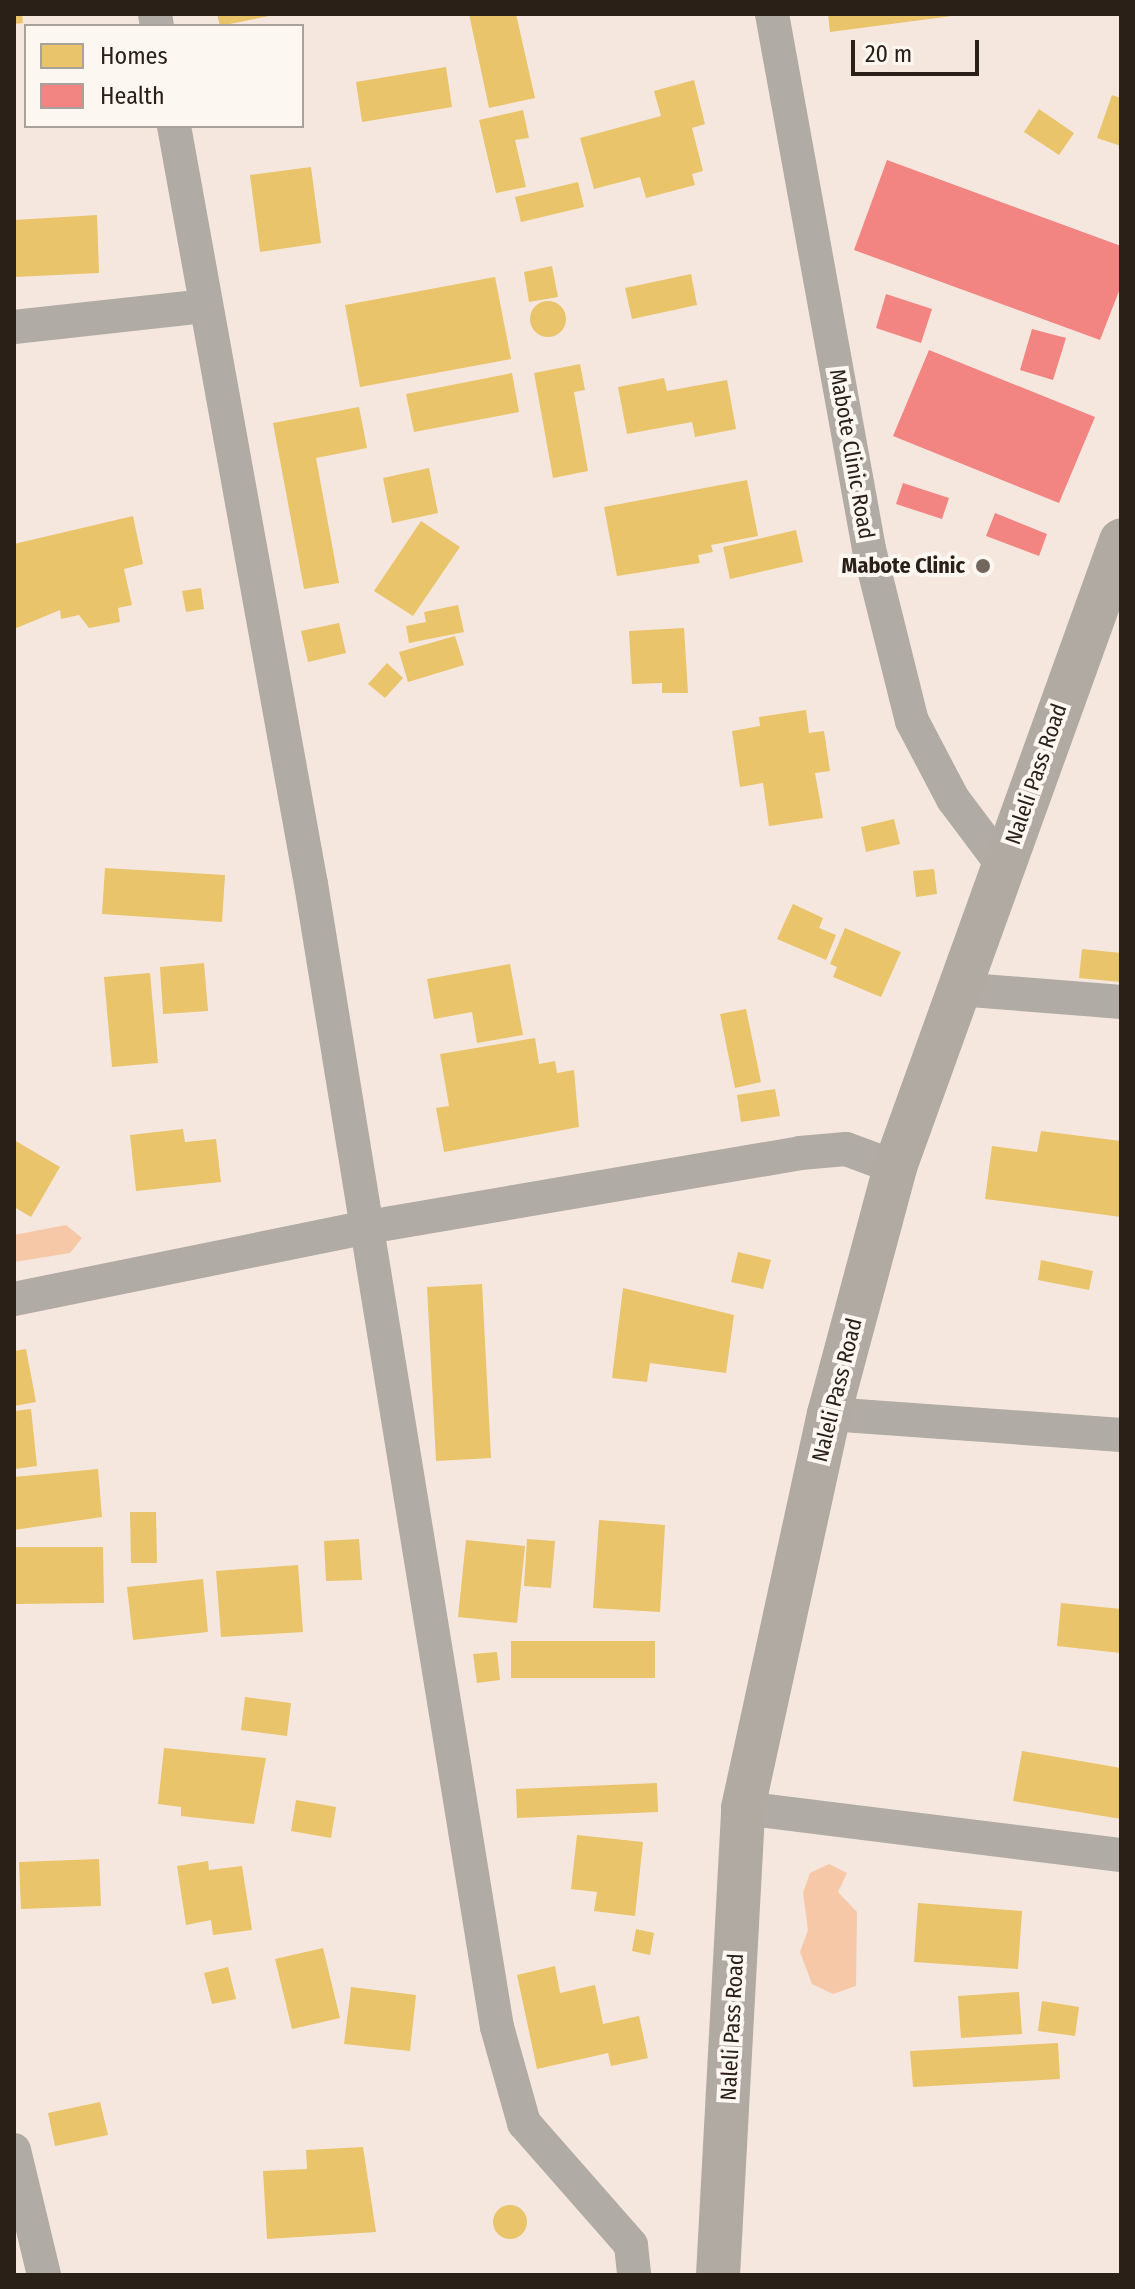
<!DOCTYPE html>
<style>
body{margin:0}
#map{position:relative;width:1135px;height:2289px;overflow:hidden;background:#f5e7de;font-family:"Fira Sans Condensed",sans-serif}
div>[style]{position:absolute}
.green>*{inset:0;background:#f6c8a8}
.homes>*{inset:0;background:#e9c46a}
.round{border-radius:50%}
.health>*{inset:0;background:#f28482}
.street>*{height:34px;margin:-17px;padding:0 17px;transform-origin:17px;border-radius:17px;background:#b0aba4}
.secondary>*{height:44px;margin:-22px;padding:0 22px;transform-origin:22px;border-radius:22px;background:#b1aaa2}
.dots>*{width:22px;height:22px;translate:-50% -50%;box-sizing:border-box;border:4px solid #fdf7f2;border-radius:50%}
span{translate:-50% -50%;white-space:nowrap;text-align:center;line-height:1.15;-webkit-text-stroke:8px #fdf7f2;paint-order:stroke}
.street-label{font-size:22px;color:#2b2018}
.poi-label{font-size:22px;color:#2b2018;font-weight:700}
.right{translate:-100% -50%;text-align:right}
.frame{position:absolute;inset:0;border:16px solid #2b2018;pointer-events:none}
.legend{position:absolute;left:24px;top:24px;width:280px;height:104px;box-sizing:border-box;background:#fdf7f2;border:2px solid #a9a19b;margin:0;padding:10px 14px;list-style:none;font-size:24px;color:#2b2018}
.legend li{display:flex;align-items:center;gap:16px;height:40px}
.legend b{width:40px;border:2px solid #a9a19b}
.scale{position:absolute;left:851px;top:40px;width:128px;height:36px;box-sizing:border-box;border:4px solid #2b2018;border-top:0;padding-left:10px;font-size:24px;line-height:28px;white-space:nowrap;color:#2b2018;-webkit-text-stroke:6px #fdf7f2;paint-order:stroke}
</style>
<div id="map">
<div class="green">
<div style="clip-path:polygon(66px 1225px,82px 1238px,70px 1253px,14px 1262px,14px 1235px)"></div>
<div style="clip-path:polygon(829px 1864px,847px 1873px,838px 1892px,857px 1912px,856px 1986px,833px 1994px,812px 1984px,800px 1952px,808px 1930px,803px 1893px,810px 1873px)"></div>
</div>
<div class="homes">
<div style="clip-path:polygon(14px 14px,22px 14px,23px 23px,14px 24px)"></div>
<div style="clip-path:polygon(217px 14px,274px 14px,274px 15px,220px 26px)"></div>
<div style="clip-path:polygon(469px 14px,516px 14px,535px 98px,489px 108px)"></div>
<div style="clip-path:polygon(828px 14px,952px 14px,952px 16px,830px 32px)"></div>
<div style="clip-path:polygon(446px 67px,452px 107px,362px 122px,356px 82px)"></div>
<div style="clip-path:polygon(694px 80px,705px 124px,692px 128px,703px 171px,692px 174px,695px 185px,646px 198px,640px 177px,594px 189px,580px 138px,661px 116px,654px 91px)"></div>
<div style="clip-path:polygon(1112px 95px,1121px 98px,1121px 146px,1097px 138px)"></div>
<div style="clip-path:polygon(1039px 109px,1074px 133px,1059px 155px,1024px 132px)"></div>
<div style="clip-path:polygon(523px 110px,529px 138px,515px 140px,526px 187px,496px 193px,479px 120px)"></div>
<div style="clip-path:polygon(311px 167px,321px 243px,260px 252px,250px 175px)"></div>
<div style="clip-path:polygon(578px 182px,584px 207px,521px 222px,515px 197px)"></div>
<div style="clip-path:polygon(97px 215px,99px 273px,14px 277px,14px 220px)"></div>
<div style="clip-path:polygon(552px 266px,558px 297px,529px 302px,524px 272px)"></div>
<div style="clip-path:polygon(691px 274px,697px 305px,632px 319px,625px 288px)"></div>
<div style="clip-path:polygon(495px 277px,511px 359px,360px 387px,345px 305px)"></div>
<div class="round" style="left:530px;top:301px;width:36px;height:36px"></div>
<div style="clip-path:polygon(580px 364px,585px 390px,574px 392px,588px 471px,553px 478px,534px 373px)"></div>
<div style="clip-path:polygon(512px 373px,519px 412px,414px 432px,406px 394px)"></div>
<div style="clip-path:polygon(664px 378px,667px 391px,727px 380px,736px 429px,695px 437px,692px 422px,627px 434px,618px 387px)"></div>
<div style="clip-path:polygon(359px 407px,367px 448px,316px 458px,339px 583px,304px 589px,273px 423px)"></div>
<div style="clip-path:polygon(429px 468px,438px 513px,392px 523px,383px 478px)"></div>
<div style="clip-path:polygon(747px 480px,758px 536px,711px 545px,713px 552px,698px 555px,700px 563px,617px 576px,604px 507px)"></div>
<div style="clip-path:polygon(133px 516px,143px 564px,124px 569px,132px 605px,118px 608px,120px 622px,89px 628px,79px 615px,61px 619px,60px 610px,14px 629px,14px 544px)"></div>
<div style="clip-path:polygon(421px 521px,460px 547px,413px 616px,374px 591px)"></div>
<div style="clip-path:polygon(796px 530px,803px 562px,730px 579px,723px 547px)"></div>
<div style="clip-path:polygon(201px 588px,204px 609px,186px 612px,182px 591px)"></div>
<div style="clip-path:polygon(458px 605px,464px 632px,409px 643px,406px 626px,426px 622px,424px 612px)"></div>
<div style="clip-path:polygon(339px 623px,346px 653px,308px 662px,301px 631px)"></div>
<div style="clip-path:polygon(684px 628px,688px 693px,662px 693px,662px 683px,632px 684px,629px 631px)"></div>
<div style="clip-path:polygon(455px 636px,464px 665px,408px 682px,399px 652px)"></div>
<div style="clip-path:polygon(387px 663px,403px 678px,385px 698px,368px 684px)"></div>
<div style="clip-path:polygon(806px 710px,809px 733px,824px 731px,830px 771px,815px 773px,823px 818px,769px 826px,763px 783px,740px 787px,732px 731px,760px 726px,759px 717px)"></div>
<div style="clip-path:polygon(894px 819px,900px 844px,866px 852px,861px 827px)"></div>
<div style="clip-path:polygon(105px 868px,225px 875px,222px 922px,102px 914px)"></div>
<div style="clip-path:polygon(934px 869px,937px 894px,916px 897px,913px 871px)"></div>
<div style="clip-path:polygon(793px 904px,823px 918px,819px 928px,836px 935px,826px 960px,777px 939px)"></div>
<div style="clip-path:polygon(845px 928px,901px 952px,881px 997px,833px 977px,837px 967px,830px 964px)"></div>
<div style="clip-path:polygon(1082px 949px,1121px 953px,1121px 982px,1079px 978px)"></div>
<div style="clip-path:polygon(204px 963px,208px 1011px,163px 1014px,160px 967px)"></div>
<div style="clip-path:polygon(510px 964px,523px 1035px,477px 1043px,472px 1012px,434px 1019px,427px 979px)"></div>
<div style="clip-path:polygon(150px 973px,158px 1063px,112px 1067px,104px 977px)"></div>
<div style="clip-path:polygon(746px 1009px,761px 1082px,735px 1088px,720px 1014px)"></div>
<div style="clip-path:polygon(535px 1038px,539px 1064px,555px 1061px,557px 1073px,574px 1070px,579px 1127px,444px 1152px,436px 1108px,449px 1106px,440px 1054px)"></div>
<div style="clip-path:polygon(775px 1089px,780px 1116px,741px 1122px,737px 1095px)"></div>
<div style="clip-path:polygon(183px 1129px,185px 1142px,216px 1139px,221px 1182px,136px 1191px,130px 1135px)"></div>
<div style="clip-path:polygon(1041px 1131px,1121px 1141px,1121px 1217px,985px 1199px,992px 1146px,1037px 1152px)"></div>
<div style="clip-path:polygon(14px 1140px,60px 1167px,31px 1217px,14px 1207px)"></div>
<div style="clip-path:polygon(738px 1252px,771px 1260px,763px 1289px,731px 1282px)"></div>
<div style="clip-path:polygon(1041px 1260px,1093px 1271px,1089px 1290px,1038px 1280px)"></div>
<div style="clip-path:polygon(482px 1284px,491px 1458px,436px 1461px,427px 1287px)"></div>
<div style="clip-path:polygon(623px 1288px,734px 1315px,726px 1373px,650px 1363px,647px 1382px,612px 1378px)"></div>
<div style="clip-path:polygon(26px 1349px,36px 1402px,14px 1406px,14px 1351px)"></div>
<div style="clip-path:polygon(31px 1409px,37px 1466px,14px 1469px,14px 1411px)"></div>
<div style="clip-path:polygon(98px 1469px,102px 1517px,14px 1530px,14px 1477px)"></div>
<div style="clip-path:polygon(130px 1512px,156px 1512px,157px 1563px,131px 1563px)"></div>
<div style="clip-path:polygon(599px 1520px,665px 1525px,660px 1612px,593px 1608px)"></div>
<div style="clip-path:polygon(359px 1539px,362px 1580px,326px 1581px,324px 1541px)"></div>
<div style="clip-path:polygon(527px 1539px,555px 1541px,551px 1588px,524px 1586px)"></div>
<div style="clip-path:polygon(466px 1540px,525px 1546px,517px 1623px,458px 1617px)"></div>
<div style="clip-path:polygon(14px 1547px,103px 1547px,104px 1603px,14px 1604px)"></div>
<div style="clip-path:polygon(298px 1565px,303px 1632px,221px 1637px,216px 1571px)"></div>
<div style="clip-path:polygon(203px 1579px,208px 1632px,133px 1640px,127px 1587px)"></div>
<div style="clip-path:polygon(1061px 1603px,1121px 1609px,1121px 1653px,1057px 1646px)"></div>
<div style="clip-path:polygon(511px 1641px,655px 1641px,655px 1678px,511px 1678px)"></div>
<div style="clip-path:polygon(497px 1652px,500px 1680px,477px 1683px,473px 1654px)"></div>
<div style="clip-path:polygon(245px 1697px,291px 1703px,287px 1736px,241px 1730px)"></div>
<div style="clip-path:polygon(164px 1748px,266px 1758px,254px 1824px,181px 1816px,181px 1807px,158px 1804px)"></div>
<div style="clip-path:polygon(1022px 1751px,1121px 1768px,1121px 1819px,1013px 1801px)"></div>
<div style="clip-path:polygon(657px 1783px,658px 1812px,517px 1818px,516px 1789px)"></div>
<div style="clip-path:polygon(296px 1800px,336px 1807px,331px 1838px,291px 1831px)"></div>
<div style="clip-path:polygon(577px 1835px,643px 1842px,635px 1916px,594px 1911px,597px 1892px,571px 1889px)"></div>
<div style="clip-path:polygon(99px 1859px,101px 1906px,21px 1909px,19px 1862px)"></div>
<div style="clip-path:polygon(208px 1861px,209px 1870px,242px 1866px,252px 1930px,213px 1935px,211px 1920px,186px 1925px,177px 1866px)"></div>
<div style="clip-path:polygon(918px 1903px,1022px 1911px,1018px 1969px,914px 1962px)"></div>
<div style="clip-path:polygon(636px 1929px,654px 1933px,650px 1955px,632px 1951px)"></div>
<div style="clip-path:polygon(323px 1948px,340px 2018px,292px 2029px,275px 1959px)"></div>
<div style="clip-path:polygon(555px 1966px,560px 1993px,595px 1985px,603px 2024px,639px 2016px,648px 2058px,611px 2066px,608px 2053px,537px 2069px,517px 1975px)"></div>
<div style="clip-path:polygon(228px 1967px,236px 1999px,212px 2004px,204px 1973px)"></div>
<div style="clip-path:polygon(351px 1987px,416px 1995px,410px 2051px,344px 2044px)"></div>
<div style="clip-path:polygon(1019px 1992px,1022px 2034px,961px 2038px,958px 1996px)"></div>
<div style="clip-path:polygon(1042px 2001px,1079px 2007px,1075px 2036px,1038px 2031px)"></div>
<div style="clip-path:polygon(1058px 2043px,1060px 2079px,913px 2087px,910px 2051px)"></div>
<div style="clip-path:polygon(100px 2102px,108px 2135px,55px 2146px,48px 2113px)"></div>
<div style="clip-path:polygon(363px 2147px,376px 2232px,267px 2239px,263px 2171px,307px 2169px,306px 2150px)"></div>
<div class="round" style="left:493px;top:2205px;width:34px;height:34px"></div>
</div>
<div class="health">
<div style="clip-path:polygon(887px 160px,1121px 246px,1121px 286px,1100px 340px,854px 250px)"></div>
<div style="clip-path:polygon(886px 294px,932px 309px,921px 343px,876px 328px)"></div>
<div style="clip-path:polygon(1032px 329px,1066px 338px,1053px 380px,1020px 370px)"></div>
<div style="clip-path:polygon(929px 350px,1095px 417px,1059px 503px,893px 436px)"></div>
<div style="clip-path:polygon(903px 483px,949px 498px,942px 519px,896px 504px)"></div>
<div style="clip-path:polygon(995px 513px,1047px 534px,1039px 556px,986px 536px)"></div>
</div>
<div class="street">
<div style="left:155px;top:14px;width:12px;rotate:81deg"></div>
<div style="left:772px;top:14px;width:544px;rotate:79.72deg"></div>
<div style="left:869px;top:549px;width:177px;rotate:76deg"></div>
<div style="left:912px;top:721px;width:88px;rotate:62.3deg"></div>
<div style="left:953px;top:799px;width:85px;rotate:53.1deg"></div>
<div style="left:174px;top:126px;width:770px;rotate:79.76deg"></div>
<div style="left:311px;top:884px;width:1158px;rotate:80.76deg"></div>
<div style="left:497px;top:2027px;width:100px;rotate:74.3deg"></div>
<div style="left:524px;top:2123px;width:162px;rotate:48.7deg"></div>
<div style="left:631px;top:2245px;width:30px;rotate:84deg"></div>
<div style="left:14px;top:327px;width:191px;rotate:-6.3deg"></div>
<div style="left:957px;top:989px;width:165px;rotate:4.5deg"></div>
<div style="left:14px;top:1299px;width:361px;rotate:-11.5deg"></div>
<div style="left:368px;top:1227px;width:438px;rotate:-9.7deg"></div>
<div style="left:800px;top:1153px;width:46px;rotate:-5deg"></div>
<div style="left:846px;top:1149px;width:52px;rotate:20.2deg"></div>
<div style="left:829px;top:1414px;width:293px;rotate:4.1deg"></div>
<div style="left:743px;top:1808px;width:381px;rotate:7.1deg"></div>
<div style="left:14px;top:2150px;width:129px;rotate:76.5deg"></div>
</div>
<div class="secondary">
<div style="left:718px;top:2275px;width:468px;rotate:-86.9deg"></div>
<div style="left:743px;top:1808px;width:403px;rotate:-77.7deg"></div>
<div style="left:829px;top:1414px;width:256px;rotate:-75deg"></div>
<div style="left:895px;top:1167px;width:666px;rotate:-70.15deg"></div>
</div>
<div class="dots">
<div style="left:983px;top:566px;background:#72665d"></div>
</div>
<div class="street-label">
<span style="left:852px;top:454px;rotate:80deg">Mabote Clinic Road</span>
<span style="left:1036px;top:774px;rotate:-71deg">Naleli Pass Road</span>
<span style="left:837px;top:1390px;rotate:-76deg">Naleli Pass Road</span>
<span style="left:732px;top:2027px;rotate:-87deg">Naleli Pass Road</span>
</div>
<div class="poi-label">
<span class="right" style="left:965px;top:566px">Mabote Clinic</span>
</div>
<div class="frame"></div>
<ul class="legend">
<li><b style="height:22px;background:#e9c46a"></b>Homes</li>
<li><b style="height:22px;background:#f28482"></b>Health</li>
</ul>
<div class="scale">20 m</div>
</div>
